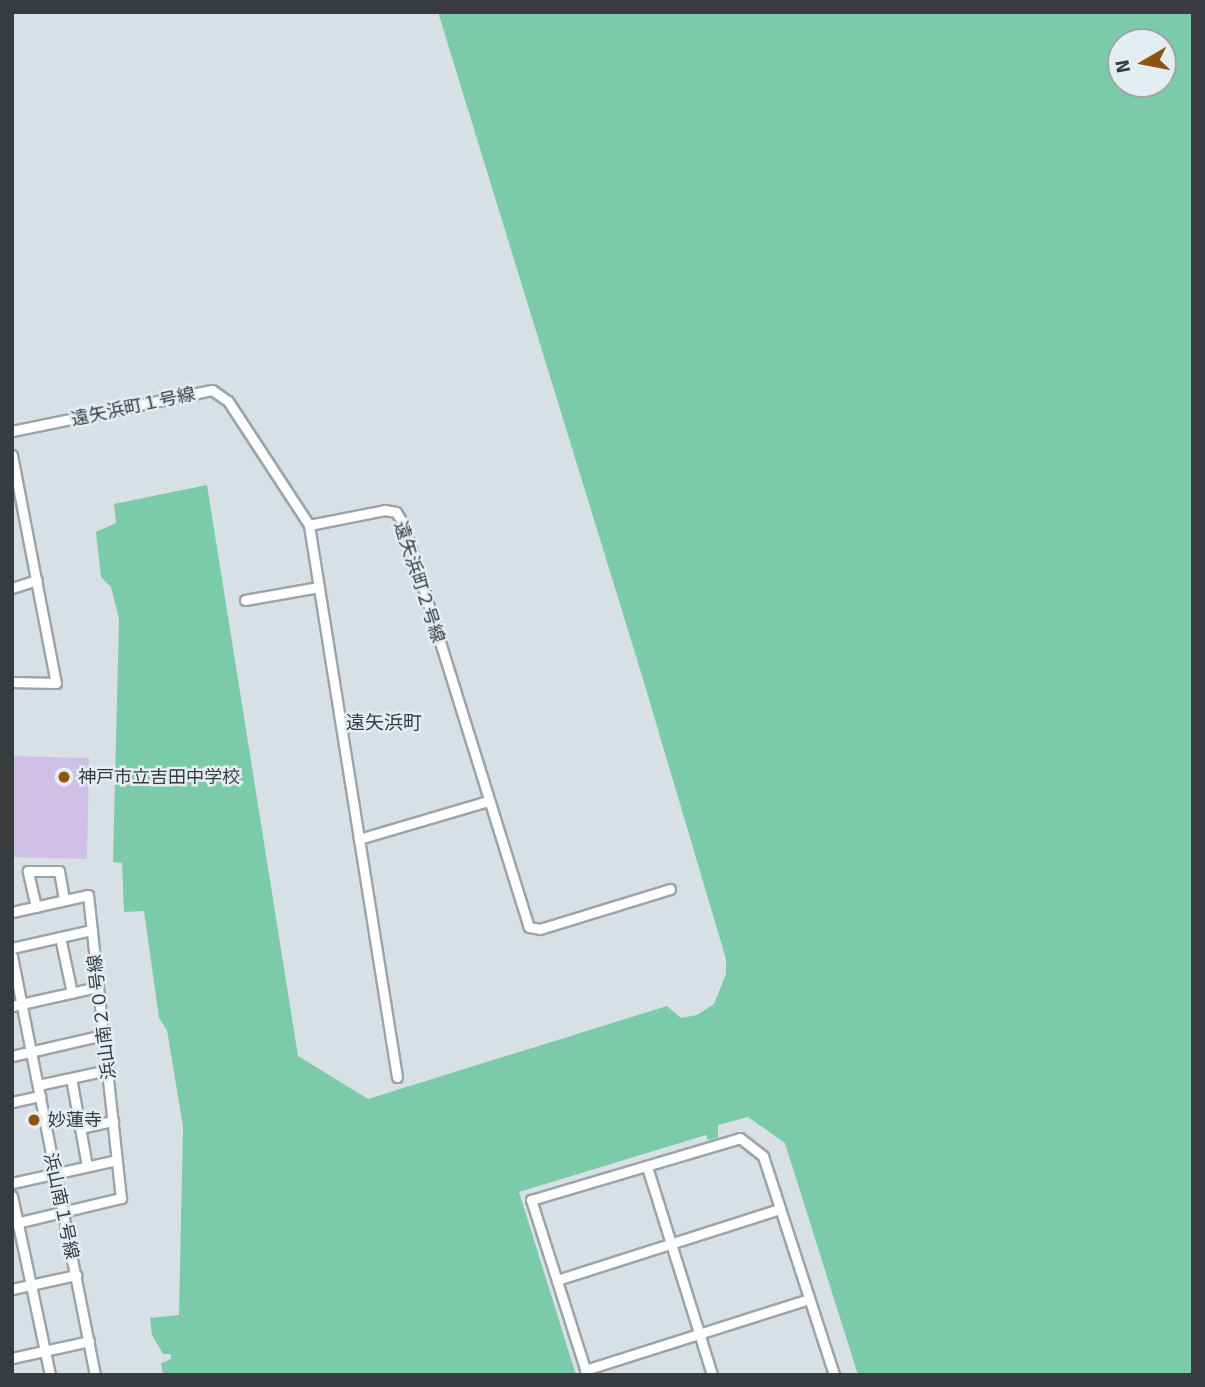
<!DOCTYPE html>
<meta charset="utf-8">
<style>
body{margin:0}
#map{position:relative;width:1205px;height:1387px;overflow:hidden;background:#d7e0e5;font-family:Signika,"Noto Sans JP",sans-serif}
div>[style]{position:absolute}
.green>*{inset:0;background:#d0c0e6}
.water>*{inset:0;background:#7bcaaa}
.roads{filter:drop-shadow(2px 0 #9ca4a9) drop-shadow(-2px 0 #9ca4a9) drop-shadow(0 2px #9ca4a9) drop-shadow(0 -2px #9ca4a9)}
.minor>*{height:9px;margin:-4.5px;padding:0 4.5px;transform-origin:4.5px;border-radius:4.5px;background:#fff}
.dots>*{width:19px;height:19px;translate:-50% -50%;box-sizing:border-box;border:4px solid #e4edf2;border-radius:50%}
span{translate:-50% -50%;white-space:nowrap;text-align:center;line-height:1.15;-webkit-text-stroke:5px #e4edf2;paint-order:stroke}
.street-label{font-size:18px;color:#383c3e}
.poi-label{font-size:18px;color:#383c3e}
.left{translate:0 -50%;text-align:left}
.neighbourhood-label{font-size:19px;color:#383c3e}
.frame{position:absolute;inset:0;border:14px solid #383c3e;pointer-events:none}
.north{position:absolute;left:1107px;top:28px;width:70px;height:70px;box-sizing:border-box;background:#e4edf2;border:2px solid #9fa6aa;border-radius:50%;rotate:260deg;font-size:19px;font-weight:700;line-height:28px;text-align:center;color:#383c3e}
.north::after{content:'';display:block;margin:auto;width:24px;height:32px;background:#8e540f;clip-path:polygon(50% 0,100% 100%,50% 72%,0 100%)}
</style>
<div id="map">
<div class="green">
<div style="clip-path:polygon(12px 756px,89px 758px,87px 859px,12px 857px)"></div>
</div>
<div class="water">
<div style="clip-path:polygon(evenodd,438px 12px,1193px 12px,1193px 1375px,858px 1375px,785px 1143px,748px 1117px,718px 1125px,718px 1138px,708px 1140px,706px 1135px,519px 1192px,576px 1375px,163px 1375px,161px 1363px,171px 1359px,171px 1354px,163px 1354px,152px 1335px,150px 1318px,179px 1315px,183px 1127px,167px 1030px,159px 1018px,144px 911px,124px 912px,122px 863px,113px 862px,119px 619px,111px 587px,101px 577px,96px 532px,116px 523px,114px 504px,207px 485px,298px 1056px,368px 1099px,667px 1006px,681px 1018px,697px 1015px,714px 1004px,726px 974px,726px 959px,643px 679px,438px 12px,1121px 42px,1163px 42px,1163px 84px,1121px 84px,1121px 42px)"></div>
</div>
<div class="roads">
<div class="minor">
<div style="left:12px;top:431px;width:204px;rotate:-11.6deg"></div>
<div style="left:212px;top:390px;width:19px;rotate:35deg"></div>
<div style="left:228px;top:401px;width:148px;rotate:56.8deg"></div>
<div style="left:12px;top:455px;width:232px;rotate:79.1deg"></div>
<div style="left:56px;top:683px;width:44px;rotate:-178.7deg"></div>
<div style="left:12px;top:588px;width:26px;rotate:-18deg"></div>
<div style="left:245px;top:600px;width:75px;rotate:-10deg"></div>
<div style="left:359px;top:839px;width:134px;rotate:-16.4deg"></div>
<div style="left:36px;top:907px;width:37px;rotate:-103deg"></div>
<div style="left:28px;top:871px;width:31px"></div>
<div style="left:59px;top:871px;width:29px;rotate:80deg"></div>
<div style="left:12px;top:912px;width:78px;rotate:-12.6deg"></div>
<div style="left:88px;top:895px;width:305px;rotate:83.8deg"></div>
<div style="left:121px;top:1198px;width:112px;rotate:166.6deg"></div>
<div style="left:60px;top:937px;width:57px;rotate:77.9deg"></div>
<div style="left:12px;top:948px;width:82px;rotate:-12.7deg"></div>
<div style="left:12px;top:956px;width:427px;rotate:78.8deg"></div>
<div style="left:12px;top:1006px;width:88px;rotate:-12.5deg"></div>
<div style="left:12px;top:1056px;width:93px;rotate:-13deg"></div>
<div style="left:397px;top:1077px;width:559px;rotate:-99.06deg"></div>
<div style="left:309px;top:525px;width:77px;rotate:-11.2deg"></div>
<div style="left:385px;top:510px;width:11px;rotate:10deg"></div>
<div style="left:396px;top:512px;width:13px;rotate:58deg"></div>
<div style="left:403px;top:523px;width:423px;rotate:72.7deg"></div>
<div style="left:529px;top:927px;width:11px;rotate:10deg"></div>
<div style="left:540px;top:929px;width:136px;rotate:-17.1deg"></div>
<div style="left:71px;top:1078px;width:89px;rotate:79.7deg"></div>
<div style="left:38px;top:1085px;width:72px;rotate:-12.1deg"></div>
<div style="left:12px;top:1102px;width:29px;rotate:-12deg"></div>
<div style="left:80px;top:1128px;width:34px;rotate:-12deg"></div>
<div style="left:647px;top:1167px;width:218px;rotate:72.6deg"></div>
<div style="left:12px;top:1183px;width:107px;rotate:-12.4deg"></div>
<div style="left:12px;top:1196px;width:183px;rotate:78deg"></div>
<div style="left:557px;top:1280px;width:234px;rotate:-17.7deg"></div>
<div style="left:12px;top:1289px;width:66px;rotate:-12.3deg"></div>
<div style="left:12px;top:1358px;width:79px;rotate:-12.4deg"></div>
<div style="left:585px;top:1370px;width:235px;rotate:-17.6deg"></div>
<div style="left:587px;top:1375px;width:184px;rotate:-107.7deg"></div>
<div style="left:531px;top:1200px;width:218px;rotate:-16.5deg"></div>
<div style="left:740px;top:1138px;width:29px;rotate:38deg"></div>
<div style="left:763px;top:1156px;width:230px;rotate:72deg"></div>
</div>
</div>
<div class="dots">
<div style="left:64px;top:777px;background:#8e540f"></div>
<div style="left:34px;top:1120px;background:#8e540f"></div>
</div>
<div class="street-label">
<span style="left:133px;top:407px;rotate:-12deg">遠矢浜町１号線</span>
<span style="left:419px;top:582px;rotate:72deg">遠矢浜町２号線</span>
<span style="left:102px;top:1017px;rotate:-97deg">浜山南２０号線</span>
<span style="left:61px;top:1206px;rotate:78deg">浜山南１号線</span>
</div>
<div class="poi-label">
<span class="left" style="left:78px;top:777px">神戸市立吉田中学校</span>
<span class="left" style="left:48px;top:1120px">妙蓮寺</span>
</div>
<div class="neighbourhood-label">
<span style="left:384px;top:724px">遠矢浜町</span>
</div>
<div class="frame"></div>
<div class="north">N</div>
</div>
